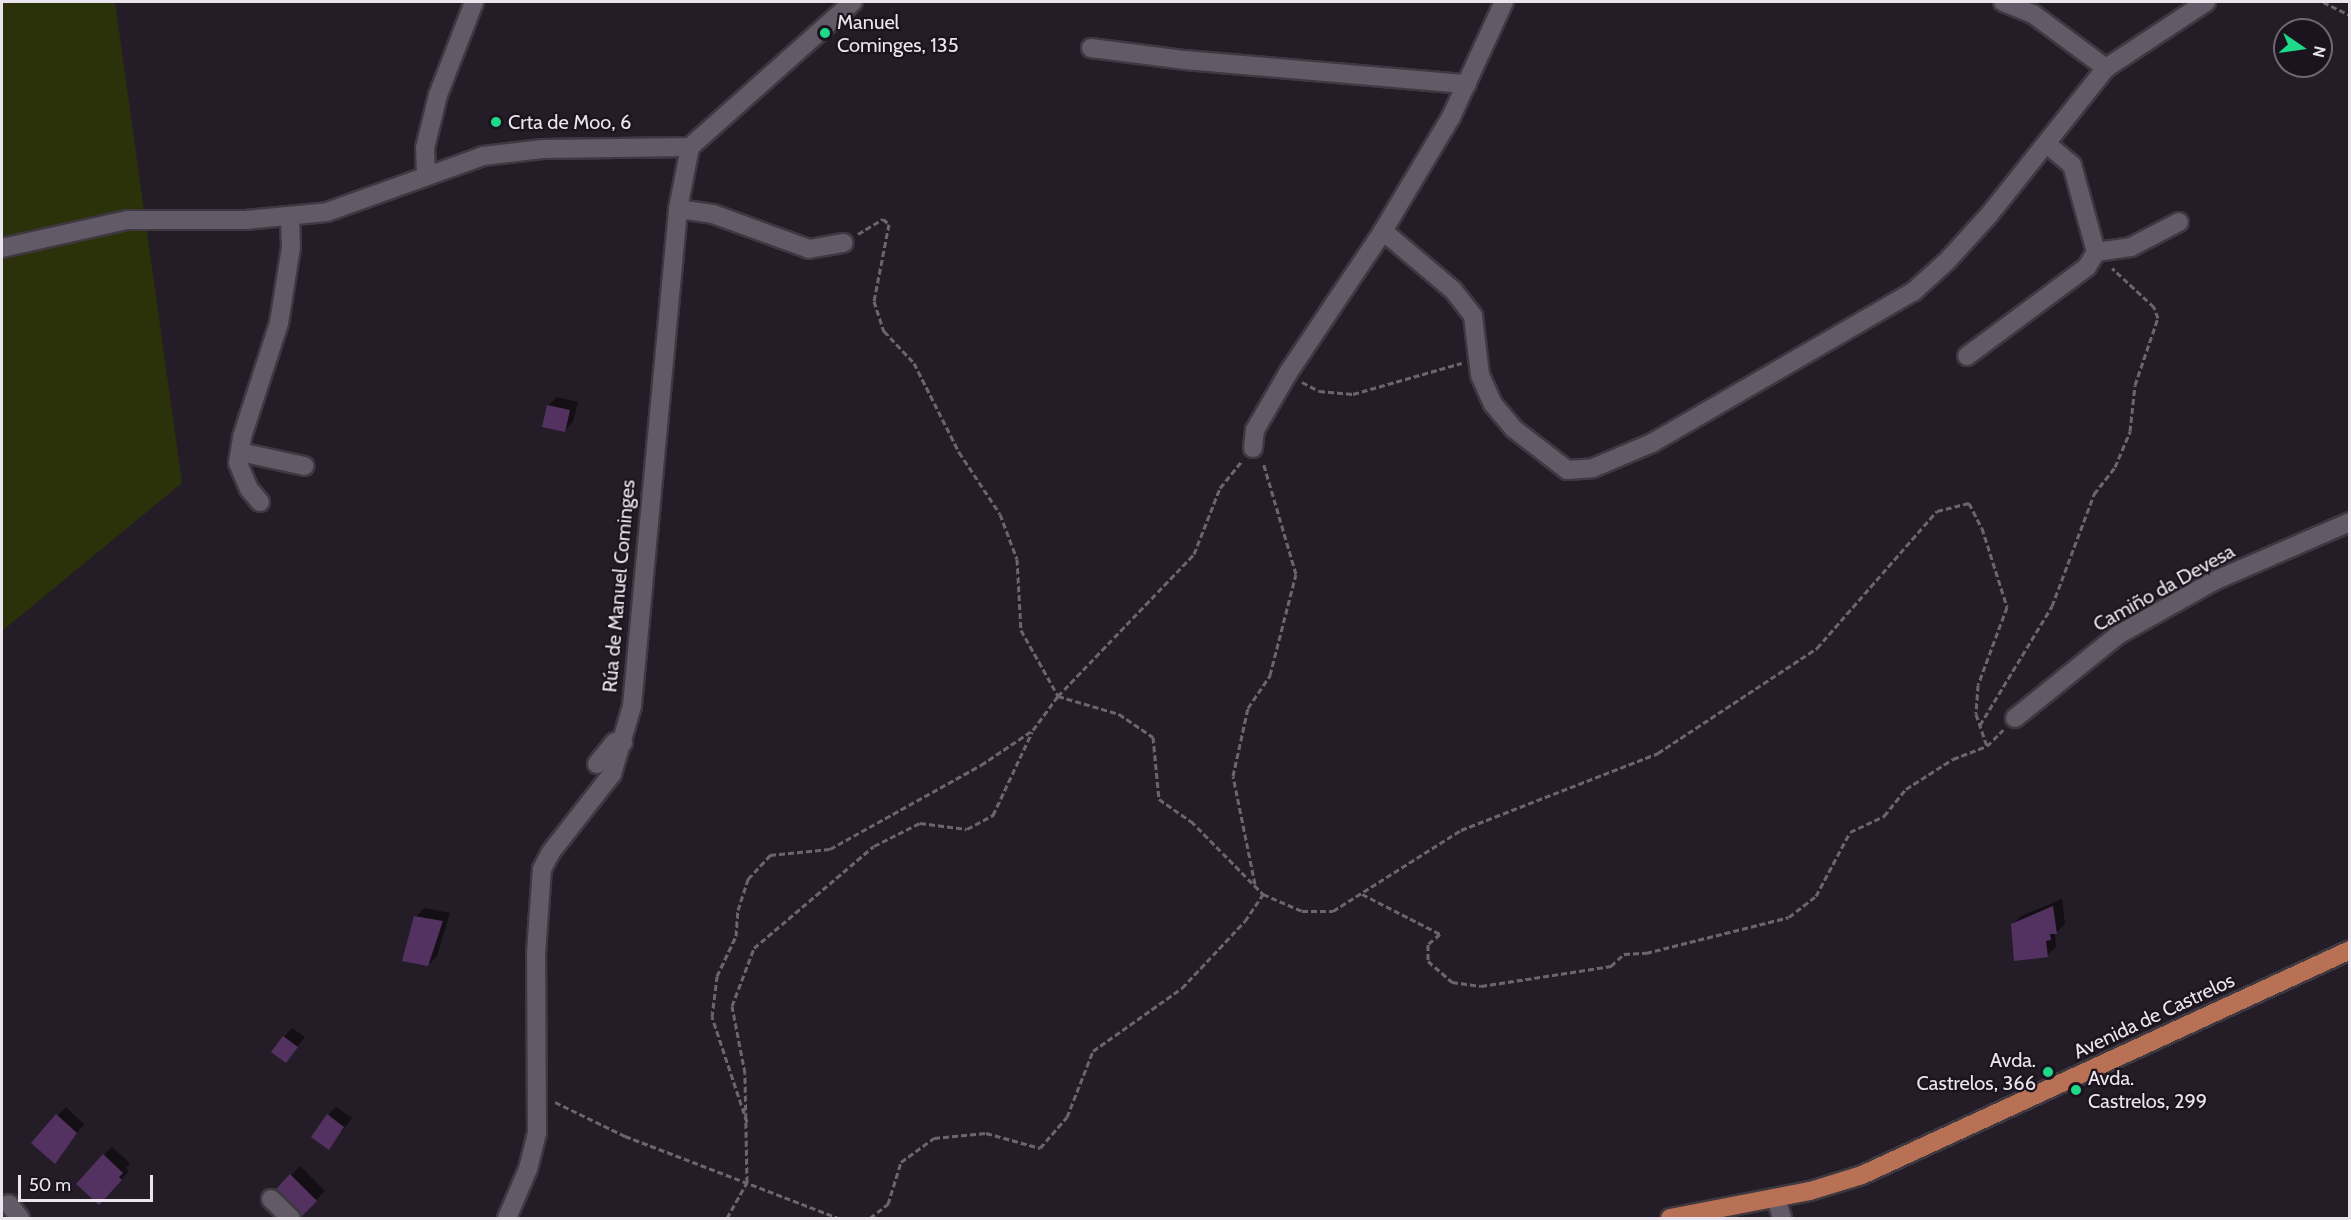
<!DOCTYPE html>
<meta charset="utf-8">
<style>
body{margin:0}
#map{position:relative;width:2351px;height:1220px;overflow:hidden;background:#241d27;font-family:Cabin,sans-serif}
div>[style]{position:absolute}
.green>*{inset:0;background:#2b3109}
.shadow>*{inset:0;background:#0007}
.building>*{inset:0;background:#533261}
.path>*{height:3px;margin-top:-1.5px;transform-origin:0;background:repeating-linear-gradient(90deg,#6c656e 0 6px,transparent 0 9px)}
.roads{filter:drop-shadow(2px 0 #3e3840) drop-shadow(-2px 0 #3e3840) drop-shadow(0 2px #3e3840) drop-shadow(0 -2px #3e3840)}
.minor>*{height:18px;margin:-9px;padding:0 9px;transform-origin:9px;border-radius:9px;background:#625a66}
.major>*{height:18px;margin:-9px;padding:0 9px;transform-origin:9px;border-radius:9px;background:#b97155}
.dots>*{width:16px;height:16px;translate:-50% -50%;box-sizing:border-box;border:3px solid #1b141e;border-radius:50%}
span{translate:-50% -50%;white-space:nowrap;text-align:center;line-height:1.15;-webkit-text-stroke:4.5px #1b141e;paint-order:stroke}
.poi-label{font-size:20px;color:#eae5ec}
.left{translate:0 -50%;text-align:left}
.right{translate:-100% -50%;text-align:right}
.street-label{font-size:20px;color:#eae5ec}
.frame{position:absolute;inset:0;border:3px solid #eae5ec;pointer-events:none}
.north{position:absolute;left:2273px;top:18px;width:60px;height:60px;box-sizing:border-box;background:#1b141e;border:2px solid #6e6870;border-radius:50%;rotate:103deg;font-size:16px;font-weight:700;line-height:24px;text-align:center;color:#eae5ec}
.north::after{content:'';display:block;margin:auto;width:21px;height:27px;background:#1dd988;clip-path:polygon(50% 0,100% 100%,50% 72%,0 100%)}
.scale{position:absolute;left:18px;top:1175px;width:135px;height:27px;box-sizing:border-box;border:3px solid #eae5ec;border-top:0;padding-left:8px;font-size:18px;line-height:21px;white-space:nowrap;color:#eae5ec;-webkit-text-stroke:4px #1b141e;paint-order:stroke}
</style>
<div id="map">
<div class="green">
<div style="clip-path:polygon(2px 2px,115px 2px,182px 483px,2px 631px)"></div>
</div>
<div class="shadow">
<div style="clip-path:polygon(557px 397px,578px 402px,573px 422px,565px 430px,548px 406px)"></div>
<div style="clip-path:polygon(2062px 899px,2065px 924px,2055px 934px,2056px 947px,2047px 955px,2012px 925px,2021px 916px)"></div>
<div style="clip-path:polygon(424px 908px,450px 913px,437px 956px,428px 965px,416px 917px)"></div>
<div style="clip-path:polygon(292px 1028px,305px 1037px,286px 1061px,284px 1037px)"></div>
<div style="clip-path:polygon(66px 1107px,84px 1124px,55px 1162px,57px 1116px)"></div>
<div style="clip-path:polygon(336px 1107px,352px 1118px,329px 1148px,328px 1115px)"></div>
<div style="clip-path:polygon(112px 1147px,130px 1163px,126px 1168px,129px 1171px,108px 1195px,104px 1155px)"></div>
<div style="clip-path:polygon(300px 1166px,325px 1191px,302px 1214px,278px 1189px)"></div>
</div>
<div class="building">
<div style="clip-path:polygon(547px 405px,570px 410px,565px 432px,542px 427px)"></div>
<div style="clip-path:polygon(2053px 906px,2057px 934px,2050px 934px,2051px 940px,2046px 941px,2048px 957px,2014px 961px,2011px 924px)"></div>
<div style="clip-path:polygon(414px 916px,443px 921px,428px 966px,402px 961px)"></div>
<div style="clip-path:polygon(283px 1036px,298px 1047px,286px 1063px,271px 1052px)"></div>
<div style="clip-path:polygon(56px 1114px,77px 1133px,55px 1164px,31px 1143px)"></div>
<div style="clip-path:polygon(327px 1114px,344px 1127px,329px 1150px,311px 1137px)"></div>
<div style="clip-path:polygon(103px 1154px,123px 1173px,119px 1177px,122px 1180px,99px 1205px,76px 1184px)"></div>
<div style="clip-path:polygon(290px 1174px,317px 1201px,302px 1216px,276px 1189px)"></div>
</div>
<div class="path">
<div style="left:2323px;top:2px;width:30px;rotate:26deg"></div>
<div style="left:858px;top:234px;width:29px;rotate:-31deg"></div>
<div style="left:883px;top:219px;width:8px;rotate:40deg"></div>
<div style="left:889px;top:224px;width:78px;rotate:101deg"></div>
<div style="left:874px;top:301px;width:32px;rotate:72deg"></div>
<div style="left:884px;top:331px;width:44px;rotate:46.8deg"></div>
<div style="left:914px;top:363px;width:100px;rotate:63.2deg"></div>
<div style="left:959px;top:452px;width:74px;rotate:56.5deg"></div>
<div style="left:1000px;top:514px;width:48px;rotate:69.3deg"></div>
<div style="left:1017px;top:559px;width:71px;rotate:86.8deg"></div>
<div style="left:1021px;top:630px;width:76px;rotate:60.7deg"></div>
<div style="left:1058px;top:696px;width:197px;rotate:-46.2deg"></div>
<div style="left:1194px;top:554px;width:71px;rotate:-68.5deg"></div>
<div style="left:1220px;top:488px;width:36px;rotate:-51deg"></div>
<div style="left:1302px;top:382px;width:19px;rotate:28deg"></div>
<div style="left:1319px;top:391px;width:34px;rotate:5deg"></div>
<div style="left:1353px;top:394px;width:113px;rotate:-15.9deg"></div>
<div style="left:1980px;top:725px;width:139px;rotate:-58.8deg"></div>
<div style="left:2052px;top:606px;width:120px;rotate:-69.4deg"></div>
<div style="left:2094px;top:494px;width:34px;rotate:-52deg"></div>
<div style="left:2115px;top:467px;width:39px;rotate:-67deg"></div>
<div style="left:2130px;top:431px;width:46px;rotate:-83.8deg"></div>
<div style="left:2135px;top:385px;width:71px;rotate:-71.1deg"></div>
<div style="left:2158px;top:318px;width:12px;rotate:-110deg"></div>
<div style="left:2154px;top:307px;width:57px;rotate:-137.1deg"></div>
<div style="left:1255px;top:884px;width:110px;rotate:-101.5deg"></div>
<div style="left:1233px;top:776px;width:70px;rotate:-77.6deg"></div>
<div style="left:1248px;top:708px;width:40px;rotate:-56deg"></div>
<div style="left:1270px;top:675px;width:104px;rotate:-75.6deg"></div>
<div style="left:1296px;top:574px;width:117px;rotate:-106.4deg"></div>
<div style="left:1362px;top:894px;width:88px;rotate:27.1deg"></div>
<div style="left:1440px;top:934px;width:16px;rotate:140deg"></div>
<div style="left:1428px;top:944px;width:17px;rotate:90deg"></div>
<div style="left:1428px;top:961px;width:32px;rotate:41deg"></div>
<div style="left:1452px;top:982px;width:29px;rotate:8deg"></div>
<div style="left:1481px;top:986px;width:132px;rotate:-8.7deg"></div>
<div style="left:1611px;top:966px;width:18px;rotate:-43deg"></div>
<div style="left:1624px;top:954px;width:22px;rotate:-3deg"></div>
<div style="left:1646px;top:953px;width:147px;rotate:-14.1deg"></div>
<div style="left:1789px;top:917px;width:34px;rotate:-38deg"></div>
<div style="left:1816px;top:896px;width:72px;rotate:-62deg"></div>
<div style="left:1850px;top:832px;width:38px;rotate:-25deg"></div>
<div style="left:1884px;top:816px;width:35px;rotate:-51deg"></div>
<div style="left:1906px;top:789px;width:56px;rotate:-32.6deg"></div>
<div style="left:1953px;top:759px;width:36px;rotate:-21deg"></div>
<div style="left:555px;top:1102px;width:78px;rotate:25.9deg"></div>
<div style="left:625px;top:1136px;width:229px;rotate:21deg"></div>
<div style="left:747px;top:1122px;width:111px;rotate:-108.4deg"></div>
<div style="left:712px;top:1017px;width:41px;rotate:-83deg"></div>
<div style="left:717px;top:976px;width:44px;rotate:-64.6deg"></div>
<div style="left:736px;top:936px;width:26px;rotate:-86deg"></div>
<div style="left:738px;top:910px;width:33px;rotate:-72deg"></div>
<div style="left:748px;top:879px;width:33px;rotate:-47deg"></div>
<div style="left:770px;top:855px;width:60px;rotate:-5.7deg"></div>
<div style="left:830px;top:849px;width:173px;rotate:-29.1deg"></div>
<div style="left:981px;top:765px;width:63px;rotate:-33.9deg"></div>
<div style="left:1033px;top:730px;width:42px;rotate:-53.7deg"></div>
<div style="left:1058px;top:696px;width:64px;rotate:16.4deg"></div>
<div style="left:1119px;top:714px;width:41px;rotate:34.1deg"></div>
<div style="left:1153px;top:737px;width:62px;rotate:84.5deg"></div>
<div style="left:1159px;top:799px;width:39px;rotate:35deg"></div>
<div style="left:1191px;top:821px;width:103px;rotate:45.4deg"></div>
<div style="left:1263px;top:894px;width:43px;rotate:23.6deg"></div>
<div style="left:1302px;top:911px;width:31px"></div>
<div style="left:1333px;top:911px;width:151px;rotate:-32.3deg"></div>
<div style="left:1461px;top:830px;width:212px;rotate:-21.3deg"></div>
<div style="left:1658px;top:753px;width:191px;rotate:-33.4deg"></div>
<div style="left:1817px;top:648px;width:182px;rotate:-48.8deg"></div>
<div style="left:1937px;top:511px;width:33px;rotate:-14deg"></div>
<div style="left:1969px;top:503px;width:28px;rotate:63deg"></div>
<div style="left:1982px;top:528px;width:83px;rotate:72.4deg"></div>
<div style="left:2007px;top:607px;width:83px;rotate:110.4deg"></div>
<div style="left:1978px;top:685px;width:29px;rotate:94deg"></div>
<div style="left:1976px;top:714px;width:34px;rotate:71deg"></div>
<div style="left:1987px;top:746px;width:23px;rotate:-45deg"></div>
<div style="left:727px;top:1218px;width:41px;rotate:-60.9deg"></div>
<div style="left:747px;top:1182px;width:109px;rotate:-91.1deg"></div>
<div style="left:745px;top:1073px;width:68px;rotate:-101deg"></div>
<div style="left:732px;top:1006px;width:62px;rotate:-69.2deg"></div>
<div style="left:754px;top:948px;width:157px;rotate:-40.4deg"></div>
<div style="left:874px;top:846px;width:51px;rotate:-26.6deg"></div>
<div style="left:920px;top:823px;width:47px;rotate:7.3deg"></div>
<div style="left:967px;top:829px;width:30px;rotate:-28deg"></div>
<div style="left:993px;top:815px;width:92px;rotate:-64.8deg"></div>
<div style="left:870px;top:1218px;width:23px;rotate:-38deg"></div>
<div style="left:888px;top:1204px;width:44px;rotate:-72.8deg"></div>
<div style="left:901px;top:1162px;width:41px;rotate:-36deg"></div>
<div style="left:934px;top:1138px;width:52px;rotate:-5.5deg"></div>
<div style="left:986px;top:1133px;width:56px;rotate:15.5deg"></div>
<div style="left:1040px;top:1148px;width:41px;rotate:-48.9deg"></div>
<div style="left:1067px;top:1117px;width:71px;rotate:-68.5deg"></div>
<div style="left:1093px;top:1051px;width:109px;rotate:-35.3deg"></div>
<div style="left:1182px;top:988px;width:92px;rotate:-46.8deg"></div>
<div style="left:1245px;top:921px;width:32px;rotate:-56deg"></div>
</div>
<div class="roads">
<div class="minor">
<div style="left:2003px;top:2px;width:32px;rotate:22deg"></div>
<div style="left:2033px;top:14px;width:91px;rotate:36.5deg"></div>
<div style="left:1091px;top:48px;width:95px;rotate:7.3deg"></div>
<div style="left:1185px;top:60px;width:283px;rotate:4.9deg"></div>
<div style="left:426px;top:174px;width:26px;rotate:-92deg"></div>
<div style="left:425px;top:148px;width:55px;rotate:-76.2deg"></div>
<div style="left:438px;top:95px;width:100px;rotate:-68.8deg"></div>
<div style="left:678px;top:209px;width:35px;rotate:8deg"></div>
<div style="left:713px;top:214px;width:102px;rotate:20deg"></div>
<div style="left:809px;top:249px;width:35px;rotate:-10deg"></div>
<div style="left:1383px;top:231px;width:92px;rotate:40.1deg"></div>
<div style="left:1453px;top:290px;width:33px;rotate:52deg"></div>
<div style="left:1473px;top:316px;width:59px;rotate:83.2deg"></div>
<div style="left:1480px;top:375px;width:32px;rotate:66deg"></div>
<div style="left:1493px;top:404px;width:33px;rotate:50deg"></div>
<div style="left:1514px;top:429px;width:67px;rotate:37.7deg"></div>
<div style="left:1567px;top:470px;width:26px;rotate:-4deg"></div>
<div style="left:1593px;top:468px;width:64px;rotate:-23deg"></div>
<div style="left:1652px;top:443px;width:302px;rotate:-30.1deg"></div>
<div style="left:1913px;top:292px;width:47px;rotate:-42.4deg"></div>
<div style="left:1948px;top:260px;width:61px;rotate:-47.7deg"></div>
<div style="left:1989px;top:215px;width:188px;rotate:-51.5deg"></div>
<div style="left:2106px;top:68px;width:120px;rotate:-33.4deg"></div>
<div style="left:2px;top:248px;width:128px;rotate:-12.6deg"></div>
<div style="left:127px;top:220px;width:119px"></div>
<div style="left:246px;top:220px;width:81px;rotate:-5.6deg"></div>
<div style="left:327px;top:212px;width:166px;rotate:-19.7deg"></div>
<div style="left:483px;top:156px;width:60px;rotate:-6.7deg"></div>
<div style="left:543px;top:149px;width:147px;rotate:-0.8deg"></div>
<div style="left:2096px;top:252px;width:35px;rotate:-8deg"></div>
<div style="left:2131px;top:247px;width:54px;rotate:-27.5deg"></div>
<div style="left:1967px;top:356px;width:149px;rotate:-36.6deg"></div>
<div style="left:2087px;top:267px;width:17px;rotate:-59deg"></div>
<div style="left:2096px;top:252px;width:90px;rotate:-105.4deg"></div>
<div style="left:2072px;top:165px;width:31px;rotate:-140deg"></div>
<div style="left:1253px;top:448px;width:18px;rotate:-84deg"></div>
<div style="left:1255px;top:430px;width:66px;rotate:-59.9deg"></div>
<div style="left:1288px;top:373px;width:171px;rotate:-56.2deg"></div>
<div style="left:1383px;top:231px;width:133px;rotate:-59.2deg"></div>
<div style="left:1451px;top:117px;width:127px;rotate:-65.3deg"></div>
<div style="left:240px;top:452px;width:66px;rotate:12.2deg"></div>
<div style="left:260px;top:502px;width:17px;rotate:-130deg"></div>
<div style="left:249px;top:489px;width:28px;rotate:-113deg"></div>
<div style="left:238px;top:463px;width:26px;rotate:-81deg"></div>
<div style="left:242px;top:437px;width:120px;rotate:-72deg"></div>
<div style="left:279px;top:323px;width:77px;rotate:-81deg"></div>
<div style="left:291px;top:247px;width:30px;rotate:-92deg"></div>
<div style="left:2015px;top:718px;width:132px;rotate:-38.9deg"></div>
<div style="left:2118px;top:635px;width:110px;rotate:-29.4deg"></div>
<div style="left:2214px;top:581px;width:148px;rotate:-23.5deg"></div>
<div style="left:597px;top:764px;width:28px;rotate:-51deg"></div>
<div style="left:615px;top:742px;width:8px;rotate:7deg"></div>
<div style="left:271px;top:1199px;width:28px;rotate:44deg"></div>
<div style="left:1776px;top:1199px;width:20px;rotate:72deg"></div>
<div style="left:9px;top:1204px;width:18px;rotate:52deg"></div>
<div style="left:507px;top:1218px;width:53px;rotate:-66.8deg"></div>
<div style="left:528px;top:1169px;width:37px;rotate:-76deg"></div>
<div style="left:537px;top:1133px;width:179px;rotate:-90.3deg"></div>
<div style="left:536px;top:954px;width:85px;rotate:-86deg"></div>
<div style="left:542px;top:869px;width:19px;rotate:-62deg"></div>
<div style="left:551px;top:852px;width:99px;rotate:-52deg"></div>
<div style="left:612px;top:774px;width:71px;rotate:-73.6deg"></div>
<div style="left:632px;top:706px;width:499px;rotate:-84.7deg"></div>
<div style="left:678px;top:209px;width:63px;rotate:-79deg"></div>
<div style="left:690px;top:147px;width:218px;rotate:-41.7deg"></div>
</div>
<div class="major">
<div style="left:1670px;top:1218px;width:143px;rotate:-10.9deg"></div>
<div style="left:1810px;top:1191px;width:54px;rotate:-17.1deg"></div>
<div style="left:1862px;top:1175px;width:537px;rotate:-24.75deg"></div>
</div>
</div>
<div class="dots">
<div style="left:825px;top:33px;background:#1dd988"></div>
<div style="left:496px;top:122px;background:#1dd988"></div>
<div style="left:2048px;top:1072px;background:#1dd988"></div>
<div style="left:2076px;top:1090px;background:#1dd988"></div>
</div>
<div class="poi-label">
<span class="left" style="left:837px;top:34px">Manuel<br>Cominges, 135</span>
<span class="left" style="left:508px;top:122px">Crta de Moo, 6</span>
<span class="right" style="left:2036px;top:1072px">Avda.<br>Castrelos, 366</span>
<span class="left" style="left:2088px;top:1090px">Avda.<br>Castrelos, 299</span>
</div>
<div class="street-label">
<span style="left:619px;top:586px;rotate:-85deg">Rúa de Manuel Cominges</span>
<span style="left:2164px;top:588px;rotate:-29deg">Camiño da Devesa</span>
<span style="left:2154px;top:1016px;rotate:-25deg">Avenida de Castrelos</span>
</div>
<div class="frame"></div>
<div class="north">N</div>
<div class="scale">50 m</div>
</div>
